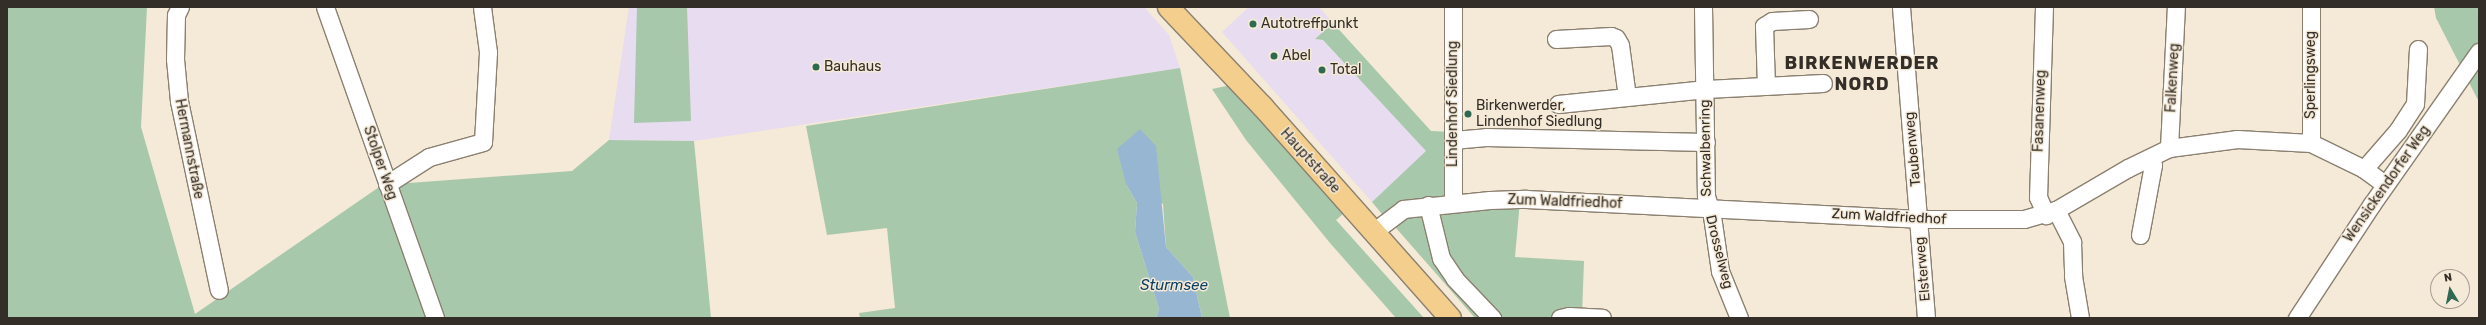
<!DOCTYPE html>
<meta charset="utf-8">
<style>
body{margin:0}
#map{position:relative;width:2486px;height:325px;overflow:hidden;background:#f5e9d7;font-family:Rubik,sans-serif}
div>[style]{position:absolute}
.commercial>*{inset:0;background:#e7dcf0}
.green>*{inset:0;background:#a8c8ac}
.water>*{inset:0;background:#97b6d1}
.roads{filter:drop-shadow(1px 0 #8b8070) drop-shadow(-1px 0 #8b8070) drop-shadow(0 1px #8b8070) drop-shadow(0 -1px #8b8070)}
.minor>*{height:17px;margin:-8.5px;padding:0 8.5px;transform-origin:8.5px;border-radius:8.5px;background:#fff}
.major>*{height:21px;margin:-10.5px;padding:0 10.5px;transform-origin:10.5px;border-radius:10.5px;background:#f3ce8c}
.dots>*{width:11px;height:11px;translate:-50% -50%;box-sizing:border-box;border:2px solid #f5e9d7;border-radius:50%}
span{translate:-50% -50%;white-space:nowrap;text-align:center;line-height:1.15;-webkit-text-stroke:3px #f5e9d7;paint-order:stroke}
.poi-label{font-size:14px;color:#332e27}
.left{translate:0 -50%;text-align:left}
.street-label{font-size:14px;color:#332e27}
.water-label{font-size:15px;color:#0a4064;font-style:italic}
.district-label{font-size:18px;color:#332e27;font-weight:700;letter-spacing:1px}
.frame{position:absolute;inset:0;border:8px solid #332e27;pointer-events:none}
.north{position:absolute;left:2430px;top:269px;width:40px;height:40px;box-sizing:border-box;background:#f5e9d7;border:1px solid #a79e91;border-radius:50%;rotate:350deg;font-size:11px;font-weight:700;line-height:16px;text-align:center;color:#332e27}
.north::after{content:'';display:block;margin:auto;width:14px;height:18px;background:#2f6952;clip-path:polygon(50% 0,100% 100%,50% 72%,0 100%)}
</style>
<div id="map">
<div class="commercial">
<div style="clip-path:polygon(629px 7px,1144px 7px,1169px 35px,1180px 68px,694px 141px,609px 140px)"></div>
<div style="clip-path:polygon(1249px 7px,1319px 7px,1333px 23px,1315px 39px,1323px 40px,1427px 151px,1372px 202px,1222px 32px)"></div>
</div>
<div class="green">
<div style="clip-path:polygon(7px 7px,147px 7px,141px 127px,195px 314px,382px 185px,572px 171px,609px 140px,694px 141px,711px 318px,7px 318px)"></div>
<div style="clip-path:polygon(637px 7px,687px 7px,691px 121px,634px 123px)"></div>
<div style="clip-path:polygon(2434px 7px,2477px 7px,2479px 11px,2479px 102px,2436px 18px)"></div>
<div style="clip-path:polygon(1333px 23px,1431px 131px,1452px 132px,1452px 201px,1386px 219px,1372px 202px,1426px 151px,1323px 40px,1315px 39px)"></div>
<div style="clip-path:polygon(1180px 68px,1230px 318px,1202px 318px,1193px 277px,1166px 247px,1163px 204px,1126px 184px,1137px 203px,1135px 232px,1159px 309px,1156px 318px,860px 318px,859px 313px,895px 308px,887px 228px,827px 235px,806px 126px)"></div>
<div style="clip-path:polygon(1231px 85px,1266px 122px,1343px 214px,1336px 220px,1424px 318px,1396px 318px,1330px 243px,1246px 140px,1212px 89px)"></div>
<div style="clip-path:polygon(1520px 201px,1515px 257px,1584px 261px,1582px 315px,1559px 318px,1494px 318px,1456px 278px,1430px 207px)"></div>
<div style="clip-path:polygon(1427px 207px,1433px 241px,1490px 318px,1475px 318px,1389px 220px)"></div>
</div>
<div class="water">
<div style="clip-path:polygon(1140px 129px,1156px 146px,1166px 247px,1193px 277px,1202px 318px,1156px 318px,1159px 309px,1135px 232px,1137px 203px,1126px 184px,1117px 149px)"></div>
</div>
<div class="roads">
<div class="minor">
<div style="left:180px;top:7px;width:9px;rotate:117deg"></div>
<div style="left:176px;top:15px;width:44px;rotate:91.3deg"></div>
<div style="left:175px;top:59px;width:42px;rotate:84.6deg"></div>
<div style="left:179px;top:101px;width:193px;rotate:78.1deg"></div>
<div style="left:325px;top:7px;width:330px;rotate:70.5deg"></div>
<div style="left:1453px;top:7px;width:195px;rotate:90deg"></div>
<div style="left:1703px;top:7px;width:189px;rotate:89.1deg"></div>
<div style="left:1706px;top:196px;width:21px;rotate:73deg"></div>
<div style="left:1712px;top:216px;width:56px;rotate:81.7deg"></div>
<div style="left:1720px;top:271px;width:51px;rotate:68deg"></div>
<div style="left:1901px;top:7px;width:312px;rotate:85.4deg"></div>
<div style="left:2044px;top:7px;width:190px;rotate:91.8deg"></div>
<div style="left:2038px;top:197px;width:20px;rotate:66deg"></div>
<div style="left:1556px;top:39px;width:55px;rotate:-3.1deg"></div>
<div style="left:1611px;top:36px;width:5px;rotate:22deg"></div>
<div style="left:1616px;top:38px;width:8px;rotate:60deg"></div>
<div style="left:1620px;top:45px;width:52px;rotate:82.3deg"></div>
<div style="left:1766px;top:86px;width:60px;rotate:-91.9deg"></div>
<div style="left:1764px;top:26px;width:9px;rotate:-32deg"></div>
<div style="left:1772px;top:21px;width:37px;rotate:-3deg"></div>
<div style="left:1558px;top:104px;width:149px;rotate:-5.8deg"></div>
<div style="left:1706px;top:89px;width:117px;rotate:-2.9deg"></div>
<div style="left:1453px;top:140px;width:33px;rotate:-5deg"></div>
<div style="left:1486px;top:137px;width:220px;rotate:1.3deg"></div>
<div style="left:2311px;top:143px;width:136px;rotate:-90deg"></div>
<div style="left:2169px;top:148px;width:141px;rotate:-87.2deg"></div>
<div style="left:2364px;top:169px;width:52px;rotate:-48.9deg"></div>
<div style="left:2398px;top:130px;width:31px;rotate:-57deg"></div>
<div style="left:2415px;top:104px;width:55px;rotate:-86.9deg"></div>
<div style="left:387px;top:184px;width:50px;rotate:-32.7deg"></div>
<div style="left:429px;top:157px;width:56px;rotate:-15.5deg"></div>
<div style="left:483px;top:142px;width:90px;rotate:-86.8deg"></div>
<div style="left:488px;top:52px;width:45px;rotate:-97.6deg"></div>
<div style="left:1428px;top:205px;width:55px;rotate:76.2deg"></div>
<div style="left:1441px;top:258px;width:25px;rotate:56deg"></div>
<div style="left:1455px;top:279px;width:54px;rotate:46.5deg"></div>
<div style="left:2056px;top:210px;width:36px;rotate:63deg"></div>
<div style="left:2072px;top:242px;width:34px;rotate:88deg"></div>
<div style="left:2073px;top:276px;width:43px;rotate:80.5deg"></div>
<div style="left:1373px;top:232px;width:38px;rotate:-37deg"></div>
<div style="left:1403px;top:209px;width:87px;rotate:-5.9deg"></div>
<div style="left:1490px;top:200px;width:36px;rotate:-2deg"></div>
<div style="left:1526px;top:199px;width:393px;rotate:2.9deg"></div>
<div style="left:1918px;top:219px;width:106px"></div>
<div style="left:2024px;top:219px;width:33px;rotate:-16deg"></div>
<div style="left:2056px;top:210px;width:83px;rotate:-30.3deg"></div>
<div style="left:2128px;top:168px;width:46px;rotate:-26deg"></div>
<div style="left:2169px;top:148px;width:69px;rotate:-7.5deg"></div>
<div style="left:2237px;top:139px;width:74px;rotate:3.1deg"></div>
<div style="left:2311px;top:143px;width:59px;rotate:26.1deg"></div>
<div style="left:2364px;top:169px;width:26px;rotate:36deg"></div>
<div style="left:2140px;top:235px;width:71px;rotate:-79.5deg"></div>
<div style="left:2153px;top:165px;width:8px;rotate:-104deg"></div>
<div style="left:1560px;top:318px;width:9px;rotate:-13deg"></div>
<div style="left:1569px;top:316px;width:33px;rotate:3deg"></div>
<div style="left:2297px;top:318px;width:136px;rotate:-56.7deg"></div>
<div style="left:2372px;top:204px;width:186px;rotate:-54.9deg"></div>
</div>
<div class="major">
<div style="left:1168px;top:7px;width:137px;rotate:46.5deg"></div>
<div style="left:1262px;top:106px;width:283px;rotate:48.4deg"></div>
</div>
</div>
<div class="dots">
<div style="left:1253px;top:24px;background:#2f6952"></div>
<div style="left:1274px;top:56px;background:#2f6952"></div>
<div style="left:816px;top:67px;background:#2f6952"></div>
<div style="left:1322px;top:70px;background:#2f6952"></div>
<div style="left:1468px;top:114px;background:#2f6952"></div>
</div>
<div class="poi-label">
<span class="left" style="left:1261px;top:24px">Autotreffpunkt</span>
<span class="left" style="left:1282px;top:56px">Abel</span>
<span class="left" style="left:824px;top:67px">Bauhaus</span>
<span class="left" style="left:1330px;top:70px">Total</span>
<span class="left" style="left:1476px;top:114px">Birkenwerder,<br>Lindenhof Siedlung</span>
</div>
<div class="street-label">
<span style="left:2311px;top:75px;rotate:-90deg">Sperlingsweg</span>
<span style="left:2173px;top:78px;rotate:-87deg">Falkenweg</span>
<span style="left:1453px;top:104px;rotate:-90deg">Lindenhof Siedlung</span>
<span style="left:2040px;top:111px;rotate:-88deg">Fasanenweg</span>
<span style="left:1706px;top:148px;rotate:-91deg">Schwalbenring</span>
<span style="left:189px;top:149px;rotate:79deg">Hermannstraße</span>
<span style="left:1913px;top:149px;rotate:-95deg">Taubenweg</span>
<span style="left:1310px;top:161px;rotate:48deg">Hauptstraße</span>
<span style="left:380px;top:163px;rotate:71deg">Stolper Weg</span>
<span style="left:2387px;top:184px;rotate:-55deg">Wensickendorfer Weg</span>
<span style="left:1565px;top:202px;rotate:2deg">Zum Waldfriedhof</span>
<span style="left:1889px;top:217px;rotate:3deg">Zum Waldfriedhof</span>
<span style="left:1719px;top:252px;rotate:76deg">Drosselweg</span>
<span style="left:1923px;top:269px;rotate:-95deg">Elsterweg</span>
</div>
<div class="water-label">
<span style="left:1174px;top:286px">Sturmsee</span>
</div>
<div class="district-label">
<span style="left:1862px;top:74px">BIRKENWERDER<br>NORD</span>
</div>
<div class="frame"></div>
<div class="north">N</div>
</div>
